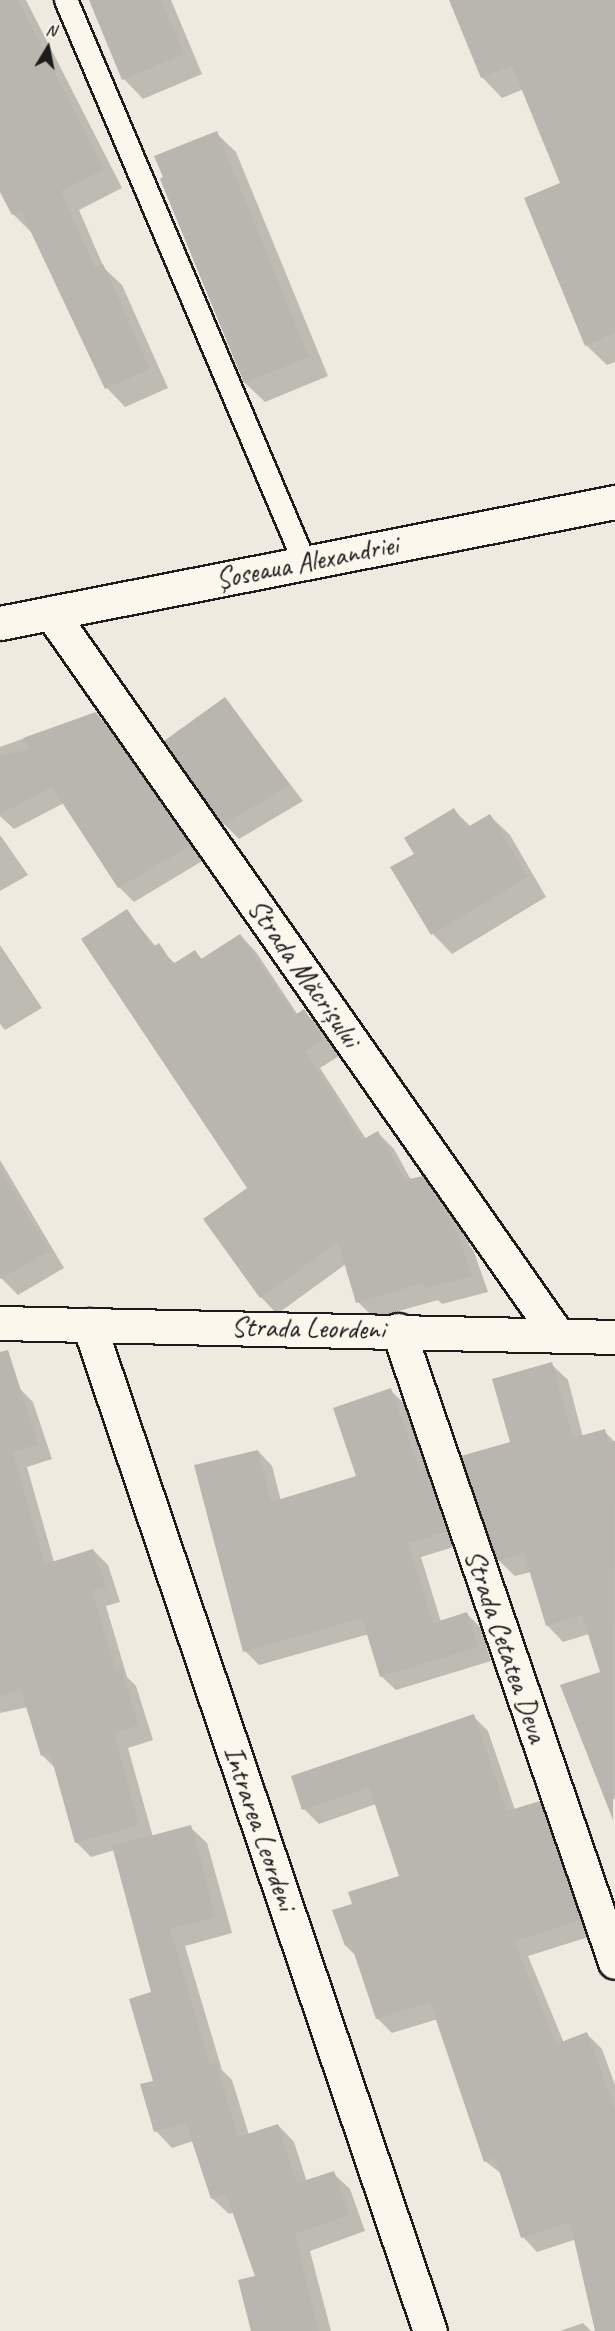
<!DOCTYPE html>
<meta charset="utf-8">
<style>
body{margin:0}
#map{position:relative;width:615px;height:2331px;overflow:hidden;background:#eeeadf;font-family:Caveat,sans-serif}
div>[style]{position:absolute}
.shadow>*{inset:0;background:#0003}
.building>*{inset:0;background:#b9b6af}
.roads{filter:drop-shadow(2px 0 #1c1c1c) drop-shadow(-2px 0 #1c1c1c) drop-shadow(0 2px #1c1c1c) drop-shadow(0 -2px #1c1c1c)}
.service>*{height:22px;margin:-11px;padding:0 11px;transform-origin:11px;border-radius:11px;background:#fbf7ec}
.minor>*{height:33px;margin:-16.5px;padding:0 16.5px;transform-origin:16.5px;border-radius:16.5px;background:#fbf7ec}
.primary>*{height:33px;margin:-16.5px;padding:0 16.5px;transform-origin:16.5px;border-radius:16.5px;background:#fbf7ec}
span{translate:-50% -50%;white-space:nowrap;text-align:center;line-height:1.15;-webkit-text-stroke:5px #fbf7ec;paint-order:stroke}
.street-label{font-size:28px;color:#1c1c1c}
.north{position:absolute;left:18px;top:18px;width:60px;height:60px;-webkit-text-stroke:4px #fbf7ec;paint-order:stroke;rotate:10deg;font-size:16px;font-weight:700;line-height:24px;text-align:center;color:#1c1c1c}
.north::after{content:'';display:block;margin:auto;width:21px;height:27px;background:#1c1c1c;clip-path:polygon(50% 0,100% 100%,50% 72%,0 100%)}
</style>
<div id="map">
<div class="shadow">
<div style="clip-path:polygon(0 0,26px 0,122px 188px,79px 210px,104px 268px,122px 285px,168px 388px,125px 407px,107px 388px,32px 233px,13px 214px,0 188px)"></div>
<div style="clip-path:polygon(91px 0,171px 0,202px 74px,143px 99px,124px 79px)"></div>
<div style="clip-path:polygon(450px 0,615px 0,615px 362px,607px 365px,586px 345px,562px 184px,524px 89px,502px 98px,482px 77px)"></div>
<div style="clip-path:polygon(216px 133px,236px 152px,328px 376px,265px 402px,245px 383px,161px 179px)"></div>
<div style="clip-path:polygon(225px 699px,303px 801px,239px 839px,224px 824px,166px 741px)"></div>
<div style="clip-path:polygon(95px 713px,110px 728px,204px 860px,134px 902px,119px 887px,64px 803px,14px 829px,0 816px,0 747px)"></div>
<div style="clip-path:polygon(454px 810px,471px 827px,490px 816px,510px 835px,546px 897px,452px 954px,433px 934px,392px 867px,416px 854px)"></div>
<div style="clip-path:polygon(0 835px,28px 875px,0 891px)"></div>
<div style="clip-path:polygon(127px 911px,156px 947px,176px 964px,194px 951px,203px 960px,240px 935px,256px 952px,298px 1015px,304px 1011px,320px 1028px,339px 1056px,320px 1068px,366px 1139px,377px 1132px,394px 1149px,411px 1180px,423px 1178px,439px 1194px,474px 1252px,488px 1292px,442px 1304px,438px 1300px,374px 1318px,358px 1302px,346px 1264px,277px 1314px,261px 1297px,249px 1188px)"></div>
<div style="clip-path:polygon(0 945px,42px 1008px,5px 1030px,0 1024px)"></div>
<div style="clip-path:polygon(0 1160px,64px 1268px,18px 1295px,0 1277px)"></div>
<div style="clip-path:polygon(551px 1364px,568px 1380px,583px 1437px,604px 1431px,615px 1442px,615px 1800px,601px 1786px,602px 1673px,589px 1634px,563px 1642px,547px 1625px,531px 1572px,515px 1576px,498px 1560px,511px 1443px)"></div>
<div style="clip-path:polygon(18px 1387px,33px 1402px,52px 1459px,27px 1467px,54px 1562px,93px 1550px,108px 1565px,120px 1602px,106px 1606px,127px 1677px,136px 1686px,153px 1740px,128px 1748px,153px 1837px,190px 1827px,207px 1843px,232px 1933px,185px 1946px,222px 2070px,232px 2080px,249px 2135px,278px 2125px,294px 2142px,307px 2182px,333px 2173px,350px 2189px,365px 2231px,310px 2251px,331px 2331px,253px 2331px,257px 2277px,234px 2212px,229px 2214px,212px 2198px,193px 2141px,172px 2148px,156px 2131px,153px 1993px,115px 1850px,91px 1857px,76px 1842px,56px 1769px,42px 1755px,28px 1707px,0 1713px,0 1393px)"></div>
<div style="clip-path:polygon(390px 1390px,405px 1404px,429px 1472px,439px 1482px,460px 1545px,421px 1557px,441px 1622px,467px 1614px,481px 1628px,491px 1661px,396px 1690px,381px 1676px,369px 1634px,259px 1665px,245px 1651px,258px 1451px,272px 1466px,281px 1501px,358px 1477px)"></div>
<div style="clip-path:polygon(473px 1716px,488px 1731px,515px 1810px,539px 1802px,554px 1817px,595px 1935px,528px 1956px,564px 2043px,587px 2034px,602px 2049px,615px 2085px,615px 2237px,580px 2238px,537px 2252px,523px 2237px,503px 2175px,485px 2161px,438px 2019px,392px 2033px,377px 2018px,356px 1956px,346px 1946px,354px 1905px,400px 1877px,376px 1804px,319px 1824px,304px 1809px)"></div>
<div style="clip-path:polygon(583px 2323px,591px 2331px,560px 2331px)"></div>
</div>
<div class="building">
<div style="clip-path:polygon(0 0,18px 0,104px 169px,61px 191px,95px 268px,103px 264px,150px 369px,105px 389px,21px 211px,12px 215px,0 192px)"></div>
<div style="clip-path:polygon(89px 0,161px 0,184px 54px,122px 80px)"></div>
<div style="clip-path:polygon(449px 0,615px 0,615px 333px,585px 346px,524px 198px,560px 183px,512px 66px,481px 78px)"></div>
<div style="clip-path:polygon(217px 131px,309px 357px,244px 383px,160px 179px,163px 177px,154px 156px)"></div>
<div style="clip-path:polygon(225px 697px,290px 785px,223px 825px,164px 741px)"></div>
<div style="clip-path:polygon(96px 712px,191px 845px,118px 888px,52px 787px,0 814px,0 756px,30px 749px,23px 738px)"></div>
<div style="clip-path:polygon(454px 808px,466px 828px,490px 814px,528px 877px,431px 935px,390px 867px,414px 854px,404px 838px)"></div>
<div style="clip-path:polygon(127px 909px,153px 947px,159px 943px,173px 964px,195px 950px,201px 959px,240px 934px,295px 1015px,304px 1009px,323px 1040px,305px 1051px,362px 1140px,378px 1131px,405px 1180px,423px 1176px,458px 1234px,472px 1276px,424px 1288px,423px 1283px,356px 1303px,338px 1242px,260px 1298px,203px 1219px,247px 1188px,81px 939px)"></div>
<div style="clip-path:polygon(0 1169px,49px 1251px,0 1279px)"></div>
<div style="clip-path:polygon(8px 1350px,38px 1444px,13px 1452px,45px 1564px,93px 1549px,106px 1587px,92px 1591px,116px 1671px,121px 1669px,139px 1725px,114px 1733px,139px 1825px,75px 1843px,50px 1753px,41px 1756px,21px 1690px,0 1696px,0 1352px)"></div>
<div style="clip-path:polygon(552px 1362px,573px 1438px,605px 1429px,609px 1443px,615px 1441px,613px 1820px,560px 1685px,600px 1672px,582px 1615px,546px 1626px,524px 1553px,497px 1561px,461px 1456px,510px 1442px,492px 1379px)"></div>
<div style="clip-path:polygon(391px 1388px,419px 1468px,425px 1466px,447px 1531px,408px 1543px,433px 1623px,467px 1612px,478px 1647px,380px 1677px,362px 1618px,243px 1652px,194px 1465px,258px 1450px,271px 1502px,356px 1476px,333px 1408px)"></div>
<div style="clip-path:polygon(474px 1714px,507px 1811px,540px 1801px,581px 1920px,514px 1941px,556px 2044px,587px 2032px,615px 2109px,615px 2331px,595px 2331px,570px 2222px,521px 2238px,495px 2158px,484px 2162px,430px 2002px,376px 2019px,351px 1944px,345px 1946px,332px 1910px,352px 1904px,348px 1892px,399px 1876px,369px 1787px,302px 1810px,291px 1776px)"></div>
<div style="clip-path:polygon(191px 1825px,216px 1917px,170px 1929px,210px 2064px,216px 2062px,238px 2137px,278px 2124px,297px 2183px,334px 2171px,349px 2215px,295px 2234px,319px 2331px,251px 2331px,238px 2280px,255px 2276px,226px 2194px,211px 2199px,186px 2123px,154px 2132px,140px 2084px,153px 2081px,129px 1999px,151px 1992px,112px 1846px)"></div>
</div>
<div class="roads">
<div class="service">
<div style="left:66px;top:0;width:609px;rotate:67.01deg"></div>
</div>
<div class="minor">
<div style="left:51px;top:613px;width:879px;rotate:54.95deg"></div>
<div style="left:0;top:1323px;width:615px;rotate:1.3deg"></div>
<div style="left:89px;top:1325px;width:1062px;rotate:71.28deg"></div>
<div style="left:398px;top:1330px;width:668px;rotate:71.05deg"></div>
</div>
<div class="primary">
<div style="left:0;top:623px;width:627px;rotate:-11.13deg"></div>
</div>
</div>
<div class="street-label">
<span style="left:307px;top:562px;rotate:-11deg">Șoseaua Alexandriei</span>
<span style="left:304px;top:973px;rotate:55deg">Strada Măcrișului</span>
<span style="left:308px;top:1328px;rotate:1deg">Strada Leordeni</span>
<span style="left:506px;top:1646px;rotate:71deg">Strada Cetatea Deva</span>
<span style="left:260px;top:1828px;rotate:71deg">Intrarea Leordeni</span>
</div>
<div class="north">N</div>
</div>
